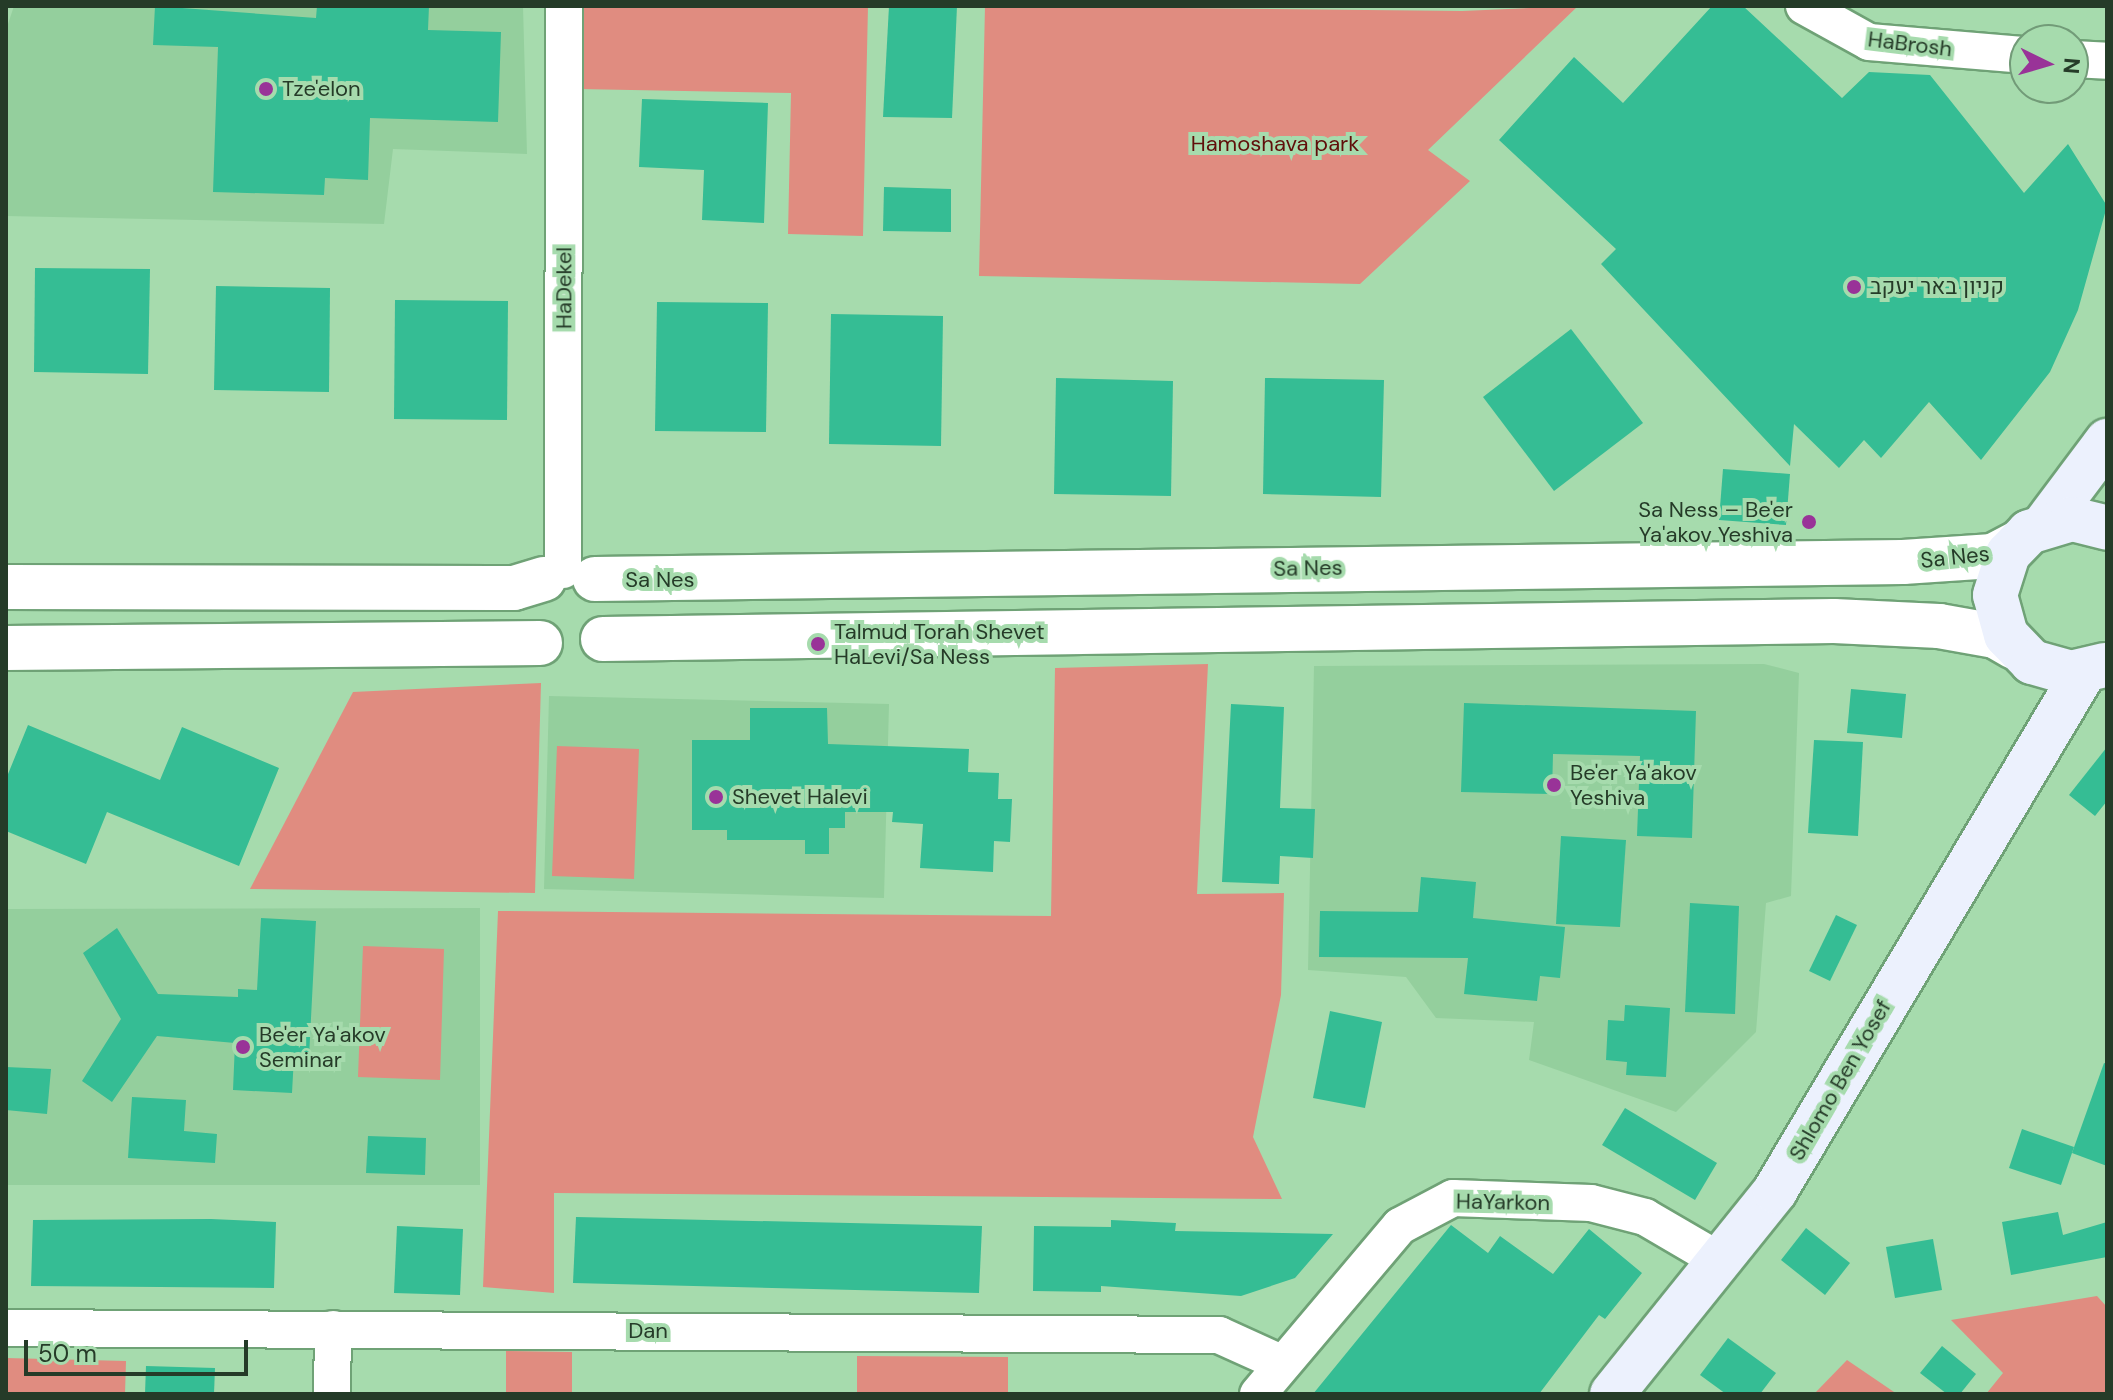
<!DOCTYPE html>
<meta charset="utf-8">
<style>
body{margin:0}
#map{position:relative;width:2113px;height:1400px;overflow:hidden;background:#a6dbad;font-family:"DM Sans",Heebo,sans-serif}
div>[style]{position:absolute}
.built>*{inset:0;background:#94cf9d}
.green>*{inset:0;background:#e08c80}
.building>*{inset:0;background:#35bd94}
.roads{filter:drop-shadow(2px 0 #6fa276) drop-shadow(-2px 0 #6fa276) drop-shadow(0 2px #6fa276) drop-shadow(0 -2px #6fa276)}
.minor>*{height:36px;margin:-18px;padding:0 18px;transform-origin:18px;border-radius:18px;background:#fff}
.tertiary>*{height:44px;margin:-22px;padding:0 22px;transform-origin:22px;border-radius:22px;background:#fff}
.secondary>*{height:44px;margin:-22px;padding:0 22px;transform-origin:22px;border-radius:22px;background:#ecf1fd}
.dots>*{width:22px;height:22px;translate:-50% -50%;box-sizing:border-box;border:4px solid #a6dbad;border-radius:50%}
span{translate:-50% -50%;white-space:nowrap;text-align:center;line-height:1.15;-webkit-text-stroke:8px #a6dbad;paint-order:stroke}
.street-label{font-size:22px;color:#253b28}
.poi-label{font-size:22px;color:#253b28}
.left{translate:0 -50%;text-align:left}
.right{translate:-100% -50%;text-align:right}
.park-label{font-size:22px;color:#600e0a}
.frame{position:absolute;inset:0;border:8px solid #253b28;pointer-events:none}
.north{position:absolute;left:2009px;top:24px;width:80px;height:80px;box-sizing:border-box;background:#a6dbad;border:2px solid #729b78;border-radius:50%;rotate:95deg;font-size:22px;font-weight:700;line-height:32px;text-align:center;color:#253b28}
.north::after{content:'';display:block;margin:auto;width:28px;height:36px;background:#993398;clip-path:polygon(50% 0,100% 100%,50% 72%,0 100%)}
.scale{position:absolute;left:24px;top:1340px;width:224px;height:36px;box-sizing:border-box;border:4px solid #253b28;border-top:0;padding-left:10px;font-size:24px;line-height:28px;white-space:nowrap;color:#253b28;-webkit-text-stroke:6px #a6dbad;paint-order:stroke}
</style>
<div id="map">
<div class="built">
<div style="clip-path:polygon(14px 6px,523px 6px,527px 154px,393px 149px,384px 224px,6px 216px,6px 30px)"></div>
<div style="clip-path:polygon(1764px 664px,1799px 673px,1791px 896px,1766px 903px,1756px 1032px,1676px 1112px,1529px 1060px,1534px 1022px,1436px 1018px,1406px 977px,1308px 970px,1314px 666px)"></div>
<div style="clip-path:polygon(549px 696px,889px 704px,884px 898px,544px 889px)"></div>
<div style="clip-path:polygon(480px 908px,480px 1185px,6px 1185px,6px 909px)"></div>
</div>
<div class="green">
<div style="clip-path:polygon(580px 6px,868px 6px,863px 236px,788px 234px,791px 93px,578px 89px)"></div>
<div style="clip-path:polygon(985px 6px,1462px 11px,1578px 6px,1428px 150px,1470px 181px,1360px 284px,979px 276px)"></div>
<div style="clip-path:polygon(1208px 664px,1197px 894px,1284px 893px,1281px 995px,1253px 1137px,1282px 1199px,554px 1193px,554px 1293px,483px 1287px,498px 911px,1051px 916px,1055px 668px)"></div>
<div style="clip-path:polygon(541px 683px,535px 893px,250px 889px,353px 692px)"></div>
<div style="clip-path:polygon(557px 746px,639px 749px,634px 879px,552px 876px)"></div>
<div style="clip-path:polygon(363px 946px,444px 949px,440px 1080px,358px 1077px)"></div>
<div style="clip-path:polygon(2097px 1296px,2107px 1307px,2107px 1394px,1986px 1394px,2003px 1373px,1951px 1320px)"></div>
<div style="clip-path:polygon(506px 1351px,572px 1352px,572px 1394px,506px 1394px)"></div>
<div style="clip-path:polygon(857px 1356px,1008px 1357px,1008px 1394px,857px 1394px)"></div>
<div style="clip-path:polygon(6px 1358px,126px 1361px,125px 1394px,6px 1394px)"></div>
<div style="clip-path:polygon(1847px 1360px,1897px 1394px,1814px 1394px)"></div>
</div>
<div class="building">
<div style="clip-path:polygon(155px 6px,316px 18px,317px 6px,429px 6px,428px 30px,501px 32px,498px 122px,370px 118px,368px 180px,325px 178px,324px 195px,213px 192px,218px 47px,153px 45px)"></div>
<div style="clip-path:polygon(889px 6px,957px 6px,952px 118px,883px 117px)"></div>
<div style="clip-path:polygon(1712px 6px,1743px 6px,1842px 98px,1869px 72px,1930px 75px,2024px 193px,2068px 144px,2107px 206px,2078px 310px,2050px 372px,1981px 460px,1929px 402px,1881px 458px,1864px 440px,1839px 468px,1794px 424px,1790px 466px,1601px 264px,1616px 249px,1499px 140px,1574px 57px,1623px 103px)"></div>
<div style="clip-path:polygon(642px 99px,768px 103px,764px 223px,702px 220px,704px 170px,639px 167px)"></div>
<div style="clip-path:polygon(884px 187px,951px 189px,951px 232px,883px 231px)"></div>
<div style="clip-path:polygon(35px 268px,150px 269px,148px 374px,34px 372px)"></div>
<div style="clip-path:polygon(216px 286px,330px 288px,329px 392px,214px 390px)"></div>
<div style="clip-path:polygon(395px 300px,508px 301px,507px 420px,394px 419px)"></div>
<div style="clip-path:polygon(657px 302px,768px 303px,766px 432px,655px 431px)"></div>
<div style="clip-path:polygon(831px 314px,943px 316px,941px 446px,829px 444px)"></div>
<div style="clip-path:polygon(1571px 329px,1643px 423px,1554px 491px,1483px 397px)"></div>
<div style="clip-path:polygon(1056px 378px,1173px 381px,1171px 496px,1054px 494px)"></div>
<div style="clip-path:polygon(1265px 378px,1384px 380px,1381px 497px,1263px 494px)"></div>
<div style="clip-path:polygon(1723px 469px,1790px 474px,1786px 525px,1719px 520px)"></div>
<div style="clip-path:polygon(1851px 689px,1906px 694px,1902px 738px,1847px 733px)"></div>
<div style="clip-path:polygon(1464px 703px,1696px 711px,1692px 838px,1637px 836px,1640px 756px,1553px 754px,1552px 794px,1461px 792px)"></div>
<div style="clip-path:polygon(1231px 704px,1284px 707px,1280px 808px,1315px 809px,1313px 858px,1280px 856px,1279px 884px,1222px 882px)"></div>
<div style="clip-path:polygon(750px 708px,827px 708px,828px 744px,969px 749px,968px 772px,999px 773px,998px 799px,1012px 799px,1010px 842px,994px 841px,993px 872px,920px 868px,923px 824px,892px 822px,893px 812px,845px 812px,845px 828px,829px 828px,829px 854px,805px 854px,805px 840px,727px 840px,727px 830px,692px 830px,692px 740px,750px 740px)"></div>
<div style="clip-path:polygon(28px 725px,160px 780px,182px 727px,279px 768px,239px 866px,107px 812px,86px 864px,6px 831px,6px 779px)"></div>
<div style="clip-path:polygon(1814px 740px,1863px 742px,1858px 836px,1808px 833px)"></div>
<div style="clip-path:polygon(2107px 747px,2107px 801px,2095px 816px,2069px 795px)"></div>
<div style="clip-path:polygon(1561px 836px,1626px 840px,1620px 927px,1556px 924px)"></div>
<div style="clip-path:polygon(1421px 877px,1476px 882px,1473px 918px,1565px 927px,1560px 978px,1540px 976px,1537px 1001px,1464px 994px,1468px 958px,1319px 957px,1320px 911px,1418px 912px)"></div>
<div style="clip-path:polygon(1690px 903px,1739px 906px,1735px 1014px,1685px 1012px)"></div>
<div style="clip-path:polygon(1836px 915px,1857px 925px,1830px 981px,1809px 971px)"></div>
<div style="clip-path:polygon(261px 918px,316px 921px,309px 1057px,294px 1056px,292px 1093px,233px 1090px,235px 1043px,157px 1036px,112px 1102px,82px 1081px,121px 1019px,83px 953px,117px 928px,158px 994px,238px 997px,238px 989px,257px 990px)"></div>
<div style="clip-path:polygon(1625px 1005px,1670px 1008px,1666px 1077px,1626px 1075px,1627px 1062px,1606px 1060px,1608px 1020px,1624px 1021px)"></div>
<div style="clip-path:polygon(1330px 1011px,1382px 1022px,1365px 1108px,1313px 1098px)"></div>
<div style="clip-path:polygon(2104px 1063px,2107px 1064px,2107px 1166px,2072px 1153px)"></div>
<div style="clip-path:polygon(6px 1067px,51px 1069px,47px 1114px,6px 1110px)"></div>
<div style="clip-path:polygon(132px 1097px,186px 1100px,184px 1131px,217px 1134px,215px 1163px,128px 1158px)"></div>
<div style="clip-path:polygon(1625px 1108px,1717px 1163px,1695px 1200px,1602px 1145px)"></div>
<div style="clip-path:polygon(2022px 1129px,2074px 1147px,2061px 1185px,2009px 1168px)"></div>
<div style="clip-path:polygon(368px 1136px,426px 1138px,425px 1175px,366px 1173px)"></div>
<div style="clip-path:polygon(2058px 1212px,2063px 1235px,2107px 1222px,2107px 1257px,2011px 1275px,2002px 1222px)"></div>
<div style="clip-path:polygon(576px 1217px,982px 1226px,979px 1293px,573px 1283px)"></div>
<div style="clip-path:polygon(211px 1219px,276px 1222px,274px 1288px,31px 1286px,33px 1220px)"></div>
<div style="clip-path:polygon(1111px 1220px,1176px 1223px,1175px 1231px,1333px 1234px,1295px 1278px,1241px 1296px,1101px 1286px,1101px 1292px,1033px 1291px,1034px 1226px,1111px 1227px)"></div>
<div style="clip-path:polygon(1451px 1225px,1488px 1253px,1500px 1236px,1553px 1274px,1589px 1229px,1642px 1273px,1605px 1319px,1599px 1315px,1539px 1394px,1313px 1394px)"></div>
<div style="clip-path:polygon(397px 1226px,463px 1229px,460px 1295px,394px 1293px)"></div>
<div style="clip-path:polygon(1806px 1228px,1850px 1263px,1825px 1295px,1781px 1260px)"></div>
<div style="clip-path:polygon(1933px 1239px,1942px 1290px,1895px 1298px,1886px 1247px)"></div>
<div style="clip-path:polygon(1728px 1338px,1776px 1373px,1760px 1394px,1726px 1394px,1700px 1375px)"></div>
<div style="clip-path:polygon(1942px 1346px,1976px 1374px,1960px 1394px,1947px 1394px,1920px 1373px)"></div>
<div style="clip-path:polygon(146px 1366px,215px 1368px,214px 1394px,145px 1394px)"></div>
</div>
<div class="roads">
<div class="minor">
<div style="left:1804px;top:6px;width:74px;rotate:29deg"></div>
<div style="left:1869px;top:42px;width:157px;rotate:4.8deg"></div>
<div style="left:2073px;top:59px;width:34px;rotate:3deg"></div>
<div style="left:563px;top:570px;width:564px;rotate:-89.9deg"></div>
<div style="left:6px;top:1328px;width:1213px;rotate:0.33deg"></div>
<div style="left:1219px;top:1335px;width:70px;rotate:24.4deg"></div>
<div style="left:332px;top:1394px;width:65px;rotate:-89.1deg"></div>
<div style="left:1258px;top:1394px;width:220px;rotate:-49.8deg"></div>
<div style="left:1400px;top:1226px;width:60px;rotate:-27.8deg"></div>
<div style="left:1453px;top:1198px;width:138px;rotate:2.1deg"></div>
<div style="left:1591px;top:1203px;width:56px;rotate:14.5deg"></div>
<div style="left:1645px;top:1217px;width:89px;rotate:30.3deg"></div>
</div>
<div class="tertiary">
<div style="left:595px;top:579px;width:1308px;rotate:-0.74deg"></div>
<div style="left:1903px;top:562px;width:90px;rotate:-3.8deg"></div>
<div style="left:1993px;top:556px;width:27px;rotate:-28deg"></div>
<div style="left:6px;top:587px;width:508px;rotate:0.11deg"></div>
<div style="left:514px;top:588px;width:31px;rotate:-17deg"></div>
<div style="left:603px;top:639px;width:1231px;rotate:-0.84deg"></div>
<div style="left:1834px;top:621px;width:105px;rotate:2.7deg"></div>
<div style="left:1939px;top:626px;width:57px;rotate:10.1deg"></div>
<div style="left:1995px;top:636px;width:22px;rotate:30deg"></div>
<div style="left:6px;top:648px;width:534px;rotate:-0.54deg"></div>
</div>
<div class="secondary">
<div style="left:2045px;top:524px;width:104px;rotate:-53.2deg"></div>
<div style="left:2105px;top:665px;width:35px;rotate:167deg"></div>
<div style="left:2071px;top:673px;width:41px;rotate:-164.2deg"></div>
<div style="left:2032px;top:662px;width:37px;rotate:-134deg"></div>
<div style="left:2006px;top:635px;width:41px;rotate:-105.4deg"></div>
<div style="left:1995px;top:595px;width:43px;rotate:-72.4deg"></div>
<div style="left:2008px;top:554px;width:30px;rotate:-46deg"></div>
<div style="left:2029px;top:532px;width:45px;rotate:-16.8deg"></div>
<div style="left:2072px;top:519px;width:36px;rotate:14deg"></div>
<div style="left:1612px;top:1394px;width:260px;rotate:-51.2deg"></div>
<div style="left:1775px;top:1191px;width:604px;rotate:-59.23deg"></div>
</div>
</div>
<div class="dots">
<div style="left:266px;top:89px;background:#993398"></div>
<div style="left:1854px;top:287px;background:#993398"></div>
<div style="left:1809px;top:522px;background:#993398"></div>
<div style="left:818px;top:644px;background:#993398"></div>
<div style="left:1554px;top:785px;background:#993398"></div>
<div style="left:716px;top:797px;background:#993398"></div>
<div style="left:243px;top:1047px;background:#993398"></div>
</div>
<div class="street-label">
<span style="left:1910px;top:44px;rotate:7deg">HaBrosh</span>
<span style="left:564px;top:288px;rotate:-90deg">HaDekel</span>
<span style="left:1955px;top:557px;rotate:-6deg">Sa Nes</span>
<span style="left:1308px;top:568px;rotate:-1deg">Sa Nes</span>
<span style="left:660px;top:580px">Sa Nes</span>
<span style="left:1840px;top:1080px;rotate:-60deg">Shlomo Ben Yosef</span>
<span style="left:1503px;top:1202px;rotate:1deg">HaYarkon</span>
<span style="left:648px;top:1331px">Dan</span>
</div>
<div class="poi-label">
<span class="left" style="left:282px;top:89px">Tze'elon</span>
<span class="left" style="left:1870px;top:287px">קניון באר יעקב</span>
<span class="right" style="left:1793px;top:522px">Sa Ness – Be'er<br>Ya'akov Yeshiva</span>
<span class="left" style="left:834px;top:644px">Talmud Torah Shevet<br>HaLevi/Sa Ness</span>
<span class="left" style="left:1570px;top:785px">Be'er Ya'akov<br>Yeshiva</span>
<span class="left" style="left:732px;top:797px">Shevet Halevi</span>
<span class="left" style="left:259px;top:1047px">Be'er Ya'akov<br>Seminar</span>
</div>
<div class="park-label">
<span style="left:1275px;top:144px">Hamoshava park</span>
</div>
<div class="frame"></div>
<div class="north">N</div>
<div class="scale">50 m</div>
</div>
